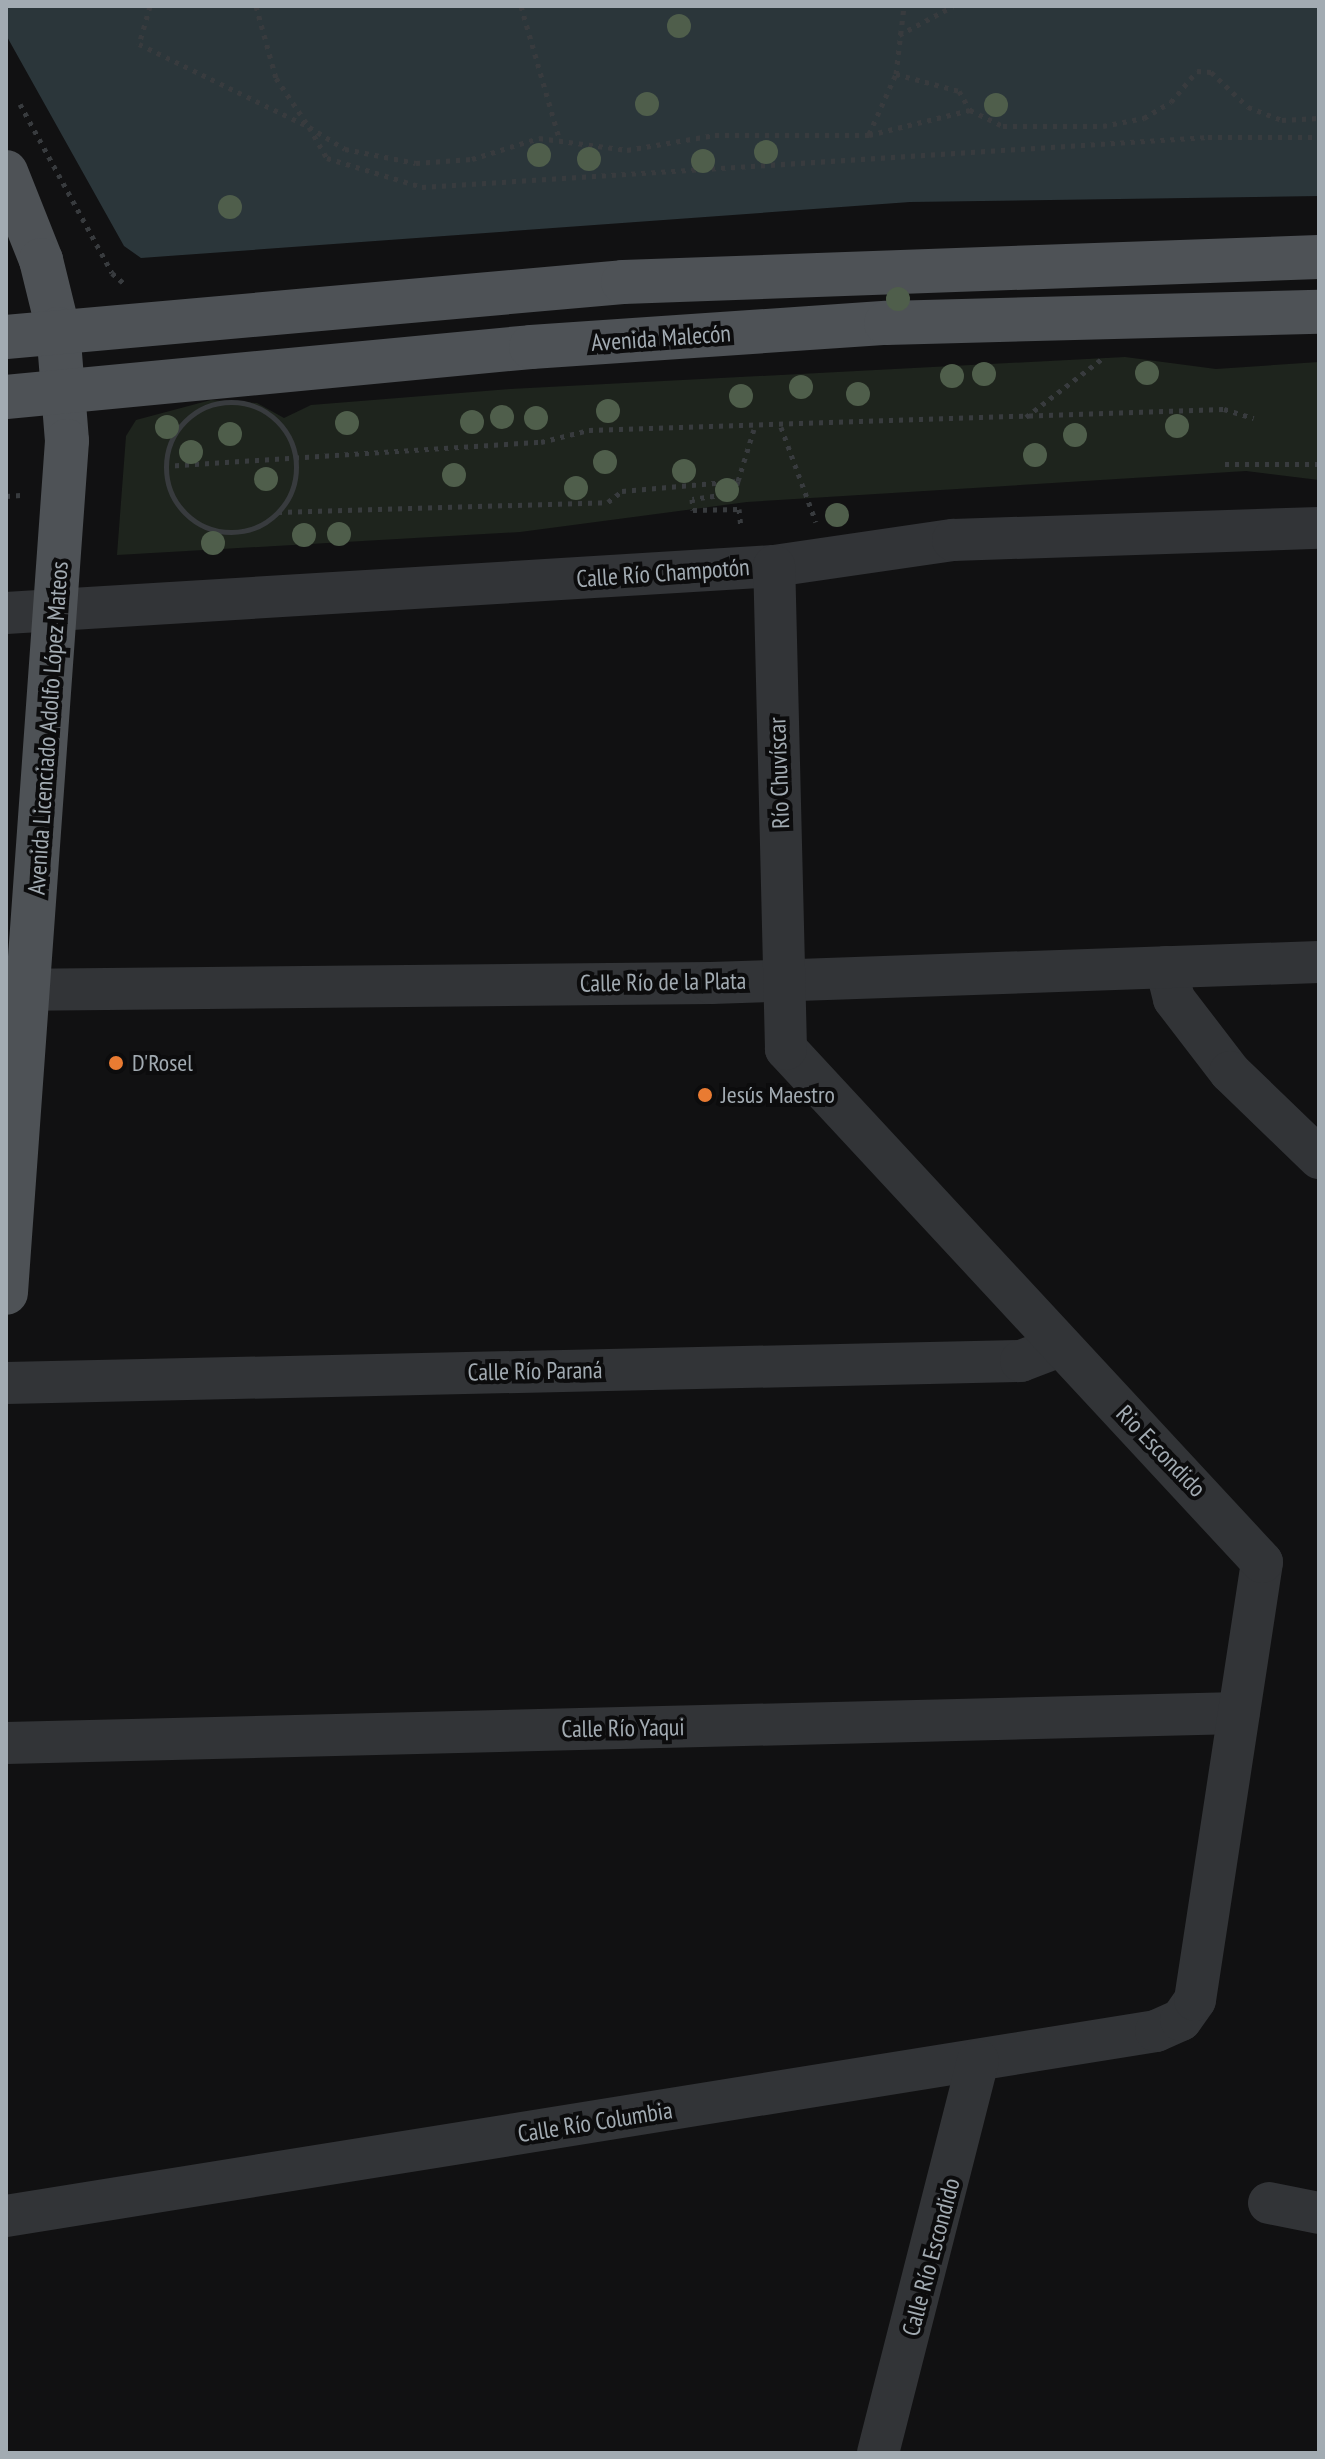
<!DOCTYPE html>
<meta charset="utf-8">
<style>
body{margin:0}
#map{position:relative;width:1325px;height:2459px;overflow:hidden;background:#111112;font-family:"PT Sans Narrow",sans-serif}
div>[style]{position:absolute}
.green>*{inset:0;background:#1e241d}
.water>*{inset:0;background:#2b363a}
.path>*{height:5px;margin-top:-2.5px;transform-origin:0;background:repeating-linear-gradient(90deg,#383b3e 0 4px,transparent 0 10px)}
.path>.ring{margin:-2.5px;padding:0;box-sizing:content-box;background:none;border:5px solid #383b3e;border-radius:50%}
.minor>*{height:42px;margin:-21px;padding:0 21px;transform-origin:21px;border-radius:21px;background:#323437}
.major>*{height:44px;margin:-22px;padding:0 22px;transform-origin:22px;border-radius:22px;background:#4e5256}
.trees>*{width:24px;height:24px;margin:-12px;border-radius:50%;background:#4f5e4b}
.dots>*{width:22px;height:22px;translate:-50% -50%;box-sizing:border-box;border:4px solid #0c0c0d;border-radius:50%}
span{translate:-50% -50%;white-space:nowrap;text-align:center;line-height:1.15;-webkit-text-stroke:8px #0c0c0d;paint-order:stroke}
.street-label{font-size:24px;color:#a2abb2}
.poi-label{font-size:24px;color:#a2abb2}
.left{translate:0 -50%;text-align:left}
.frame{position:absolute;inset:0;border:8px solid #a2abb2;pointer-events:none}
</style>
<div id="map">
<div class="green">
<div style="clip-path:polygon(1125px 357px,1216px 369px,1319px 362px,1319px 480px,1246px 471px,747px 502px,520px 532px,117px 555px,126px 436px,136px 420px,211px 400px,257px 403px,284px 418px,311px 405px,510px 389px)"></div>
</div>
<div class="water">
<div style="clip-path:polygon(6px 6px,1319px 6px,1319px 196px,910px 202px,141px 258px,124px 246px,6px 35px)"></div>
</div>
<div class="path">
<div style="left:150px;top:6px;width:40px;rotate:106deg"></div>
<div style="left:139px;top:44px;width:189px;rotate:26deg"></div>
<div style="left:309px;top:127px;width:36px;rotate:60deg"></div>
<div style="left:327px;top:158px;width:99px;rotate:17deg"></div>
<div style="left:422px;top:187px;width:788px;rotate:-3.64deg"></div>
<div style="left:1208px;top:137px;width:111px"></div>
<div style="left:256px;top:6px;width:75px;rotate:74.5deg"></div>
<div style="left:276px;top:78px;width:59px;rotate:56deg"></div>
<div style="left:309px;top:127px;width:42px;rotate:31.4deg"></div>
<div style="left:345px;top:149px;width:72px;rotate:11.2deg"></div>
<div style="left:416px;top:163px;width:56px;rotate:-4.1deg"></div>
<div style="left:472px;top:159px;width:70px;rotate:-17.4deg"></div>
<div style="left:539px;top:138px;width:89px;rotate:7.8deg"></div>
<div style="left:627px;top:150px;width:89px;rotate:-9.7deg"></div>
<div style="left:715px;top:135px;width:154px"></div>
<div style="left:869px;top:135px;width:104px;rotate:-13.9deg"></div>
<div style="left:970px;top:110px;width:37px;rotate:26deg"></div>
<div style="left:1003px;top:126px;width:100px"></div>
<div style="left:1103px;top:126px;width:42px;rotate:-11deg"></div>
<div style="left:1144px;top:118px;width:31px;rotate:-31deg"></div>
<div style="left:1171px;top:102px;width:40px;rotate:-50deg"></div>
<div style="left:1197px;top:71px;width:14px;rotate:4deg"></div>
<div style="left:1211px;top:72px;width:51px;rotate:43.4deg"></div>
<div style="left:1248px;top:107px;width:36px;rotate:21deg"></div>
<div style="left:1282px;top:120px;width:37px;rotate:-3deg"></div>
<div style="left:521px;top:6px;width:137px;rotate:73.9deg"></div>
<div style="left:899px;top:35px;width:61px;rotate:-28.2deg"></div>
<div style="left:896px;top:74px;width:65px;rotate:15.1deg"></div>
<div style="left:959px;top:91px;width:22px;rotate:60deg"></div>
<div style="left:20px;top:104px;width:192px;rotate:61.4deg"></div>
<div style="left:112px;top:273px;width:18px;rotate:41deg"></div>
<div style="left:869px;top:134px;width:66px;rotate:-65.8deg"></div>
<div style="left:896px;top:74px;width:68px;rotate:-83.3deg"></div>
<div class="ring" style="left:166px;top:402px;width:125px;height:125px"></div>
<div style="left:1026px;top:417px;width:97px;rotate:-37.5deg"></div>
<div style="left:781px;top:427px;width:101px;rotate:69.8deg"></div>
<div style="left:1225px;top:464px;width:94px"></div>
<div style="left:165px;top:466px;width:377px;rotate:-3.7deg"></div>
<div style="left:541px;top:442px;width:49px;rotate:-14deg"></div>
<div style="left:589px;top:430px;width:635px;rotate:-1.89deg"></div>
<div style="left:1224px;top:409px;width:31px;rotate:17deg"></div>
<div style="left:738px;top:481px;width:13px;rotate:108deg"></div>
<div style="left:734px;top:493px;width:42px;rotate:171.9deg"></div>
<div style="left:692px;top:499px;width:11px;rotate:85deg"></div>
<div style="left:693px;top:510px;width:46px;rotate:-1.2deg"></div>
<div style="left:739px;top:509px;width:18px;rotate:84deg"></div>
<div style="left:6px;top:496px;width:15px;rotate:-4deg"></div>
<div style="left:278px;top:512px;width:330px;rotate:-1.7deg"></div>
<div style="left:608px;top:502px;width:18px;rotate:-38deg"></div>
<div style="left:622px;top:491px;width:116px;rotate:-4.9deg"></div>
<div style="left:738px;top:481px;width:54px;rotate:-72.9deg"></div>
</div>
<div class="minor">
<div style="left:6px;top:613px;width:769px;rotate:-3.5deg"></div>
<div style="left:774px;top:566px;width:181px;rotate:-8.3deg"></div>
<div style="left:953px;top:540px;width:366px;rotate:-1.9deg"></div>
<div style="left:1166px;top:967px;width:33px;rotate:76deg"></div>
<div style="left:1174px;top:999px;width:92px;rotate:52.5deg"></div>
<div style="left:1230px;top:1072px;width:124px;rotate:44deg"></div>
<div style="left:6px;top:990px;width:705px;rotate:-0.57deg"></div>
<div style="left:711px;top:983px;width:608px;rotate:-1.98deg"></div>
<div style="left:6px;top:1383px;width:1015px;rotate:-1.24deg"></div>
<div style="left:1021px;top:1361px;width:42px;rotate:-21deg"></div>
<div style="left:6px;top:1743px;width:1233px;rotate:-1.39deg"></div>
<div style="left:1269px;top:2203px;width:51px;rotate:11.3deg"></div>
<div style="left:6px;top:2216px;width:1165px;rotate:-9.14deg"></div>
<div style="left:1156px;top:2031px;width:27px;rotate:-24deg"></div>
<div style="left:1181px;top:2020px;width:24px;rotate:-55deg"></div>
<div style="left:1195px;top:2000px;width:443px;rotate:-81.3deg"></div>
<div style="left:1262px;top:1562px;width:700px;rotate:-132.86deg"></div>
<div style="left:786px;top:1049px;width:483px;rotate:-91.4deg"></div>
<div style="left:878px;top:2453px;width:405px;rotate:-75.7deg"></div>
</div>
<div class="major">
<div style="left:6px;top:172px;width:95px;rotate:68.3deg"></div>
<div style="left:41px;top:260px;width:71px;rotate:76.2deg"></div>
<div style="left:58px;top:329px;width:112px;rotate:85.4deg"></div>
<div style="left:67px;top:441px;width:854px;rotate:94.1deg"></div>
<div style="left:6px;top:337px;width:619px;rotate:-5.09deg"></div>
<div style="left:623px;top:282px;width:696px;rotate:-2.06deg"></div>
<div style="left:6px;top:397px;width:527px;rotate:-5.44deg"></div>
<div style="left:531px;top:347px;width:356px;rotate:-3.9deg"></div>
<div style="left:886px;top:323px;width:433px;rotate:-1.5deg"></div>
</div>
<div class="trees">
<div style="left:679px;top:26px"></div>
<div style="left:647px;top:104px"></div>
<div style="left:996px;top:105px"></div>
<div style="left:766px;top:152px"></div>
<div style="left:539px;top:155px"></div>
<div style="left:589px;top:159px"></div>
<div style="left:703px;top:161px"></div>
<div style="left:230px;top:207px"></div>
<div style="left:898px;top:299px"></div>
<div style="left:1147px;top:373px"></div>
<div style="left:984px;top:374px"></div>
<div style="left:952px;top:376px"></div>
<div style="left:801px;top:387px"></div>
<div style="left:858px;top:394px"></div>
<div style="left:741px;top:396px"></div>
<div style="left:608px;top:411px"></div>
<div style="left:502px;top:417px"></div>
<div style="left:536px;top:418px"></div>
<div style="left:472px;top:422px"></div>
<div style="left:347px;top:423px"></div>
<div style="left:1177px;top:426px"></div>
<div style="left:167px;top:427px"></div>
<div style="left:230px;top:434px"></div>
<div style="left:1075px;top:435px"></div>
<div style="left:191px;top:452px"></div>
<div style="left:1035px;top:455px"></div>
<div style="left:605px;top:462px"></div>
<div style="left:684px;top:471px"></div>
<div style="left:454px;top:475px"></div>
<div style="left:266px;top:479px"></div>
<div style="left:576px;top:488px"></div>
<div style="left:727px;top:490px"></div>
<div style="left:837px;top:515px"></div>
<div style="left:339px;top:534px"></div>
<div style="left:304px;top:535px"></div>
<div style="left:213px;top:543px"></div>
</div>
<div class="dots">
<div style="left:116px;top:1063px;background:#e97b32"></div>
<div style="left:705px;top:1095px;background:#e97b32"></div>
</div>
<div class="street-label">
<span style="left:661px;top:338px;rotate:-4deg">Avenida Malecón</span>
<span style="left:663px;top:573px;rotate:-4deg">Calle Río Champotón</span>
<span style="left:48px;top:728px;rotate:-86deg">Avenida Licenciado Adolfo López Mateos</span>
<span style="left:779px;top:773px;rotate:-92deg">Río Chuvíscar</span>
<span style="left:663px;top:982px;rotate:-1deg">Calle Río de la Plata</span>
<span style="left:535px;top:1371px;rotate:-1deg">Calle Río Paraná</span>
<span style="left:1161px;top:1451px;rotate:46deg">Rio Escondido</span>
<span style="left:623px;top:1728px;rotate:-1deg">Calle Río Yaqui</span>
<span style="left:595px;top:2122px;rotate:-9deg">Calle Río Columbia</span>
<span style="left:931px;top:2257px;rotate:-75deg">Calle Río Escondido</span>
</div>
<div class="poi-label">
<span class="left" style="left:132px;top:1063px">D'Rosel</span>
<span class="left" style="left:721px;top:1095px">Jesús Maestro</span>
</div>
<div class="frame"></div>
</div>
